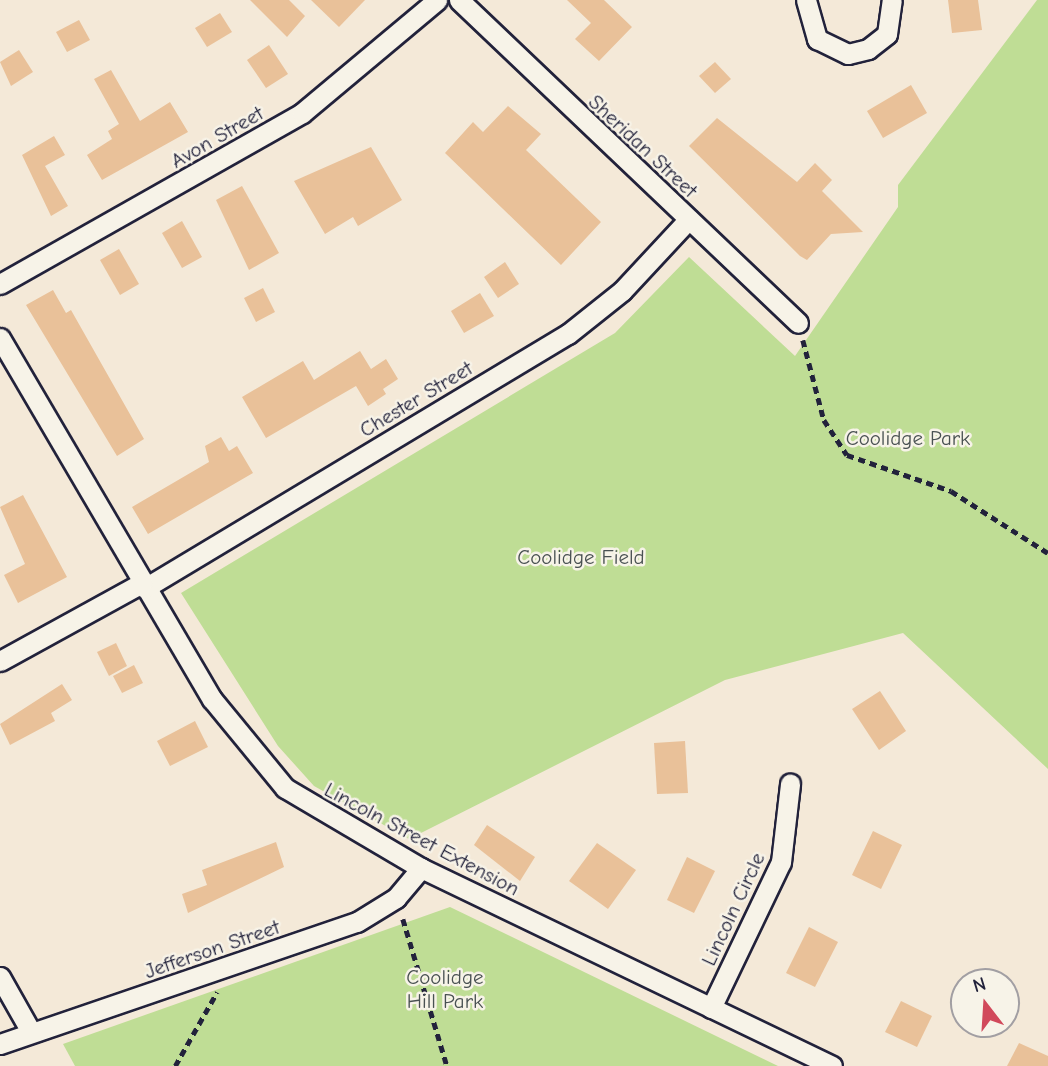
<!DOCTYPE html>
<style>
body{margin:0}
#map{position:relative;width:1048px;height:1066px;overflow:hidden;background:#f4e9d8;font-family:"Comic Neue",sans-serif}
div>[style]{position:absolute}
.green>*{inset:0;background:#bfdd95}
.building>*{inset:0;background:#e9c199}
.path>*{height:4.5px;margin-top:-2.25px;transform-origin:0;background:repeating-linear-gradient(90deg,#22223b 0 7px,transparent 0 12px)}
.roads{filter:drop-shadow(2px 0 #22223b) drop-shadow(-2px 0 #22223b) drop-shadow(0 2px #22223b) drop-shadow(0 -2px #22223b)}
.minor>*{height:19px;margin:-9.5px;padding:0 9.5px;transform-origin:9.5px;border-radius:9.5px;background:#f7f3e8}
span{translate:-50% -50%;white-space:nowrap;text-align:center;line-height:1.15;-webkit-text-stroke:5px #f7f3e8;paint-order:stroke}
.street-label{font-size:21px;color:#22223b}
.park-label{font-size:21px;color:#495152}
.north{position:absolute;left:950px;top:968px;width:70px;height:70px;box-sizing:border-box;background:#f7f3e8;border:2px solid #a29fa3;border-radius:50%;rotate:343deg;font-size:19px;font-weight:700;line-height:28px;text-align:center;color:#22223b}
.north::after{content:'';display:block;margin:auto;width:24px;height:32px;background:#d1495b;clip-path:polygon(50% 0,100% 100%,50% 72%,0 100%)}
</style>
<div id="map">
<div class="green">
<div style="clip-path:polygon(1037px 0,1048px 0,1048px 769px,903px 633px,725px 680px,409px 839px,314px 786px,278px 746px,181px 593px,615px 333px,689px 257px,795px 356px,898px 207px,898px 185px)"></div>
<div style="clip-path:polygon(450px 907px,778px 1066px,75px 1066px,63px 1044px)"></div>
</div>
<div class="building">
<div style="clip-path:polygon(250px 0,289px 0,305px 16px,287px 37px)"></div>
<div style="clip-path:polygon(311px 0,365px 0,339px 27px)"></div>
<div style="clip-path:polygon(567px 0,604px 0,632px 27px,599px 61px,575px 39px,591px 23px)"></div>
<div style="clip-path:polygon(948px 0,978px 0,982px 30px,952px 33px)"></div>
<div style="clip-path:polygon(220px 13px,232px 32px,207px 47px,195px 28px)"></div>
<div style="clip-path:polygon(79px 20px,90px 40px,67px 52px,56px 32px)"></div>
<div style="clip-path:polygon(269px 45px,288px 74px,266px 88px,247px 60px)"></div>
<div style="clip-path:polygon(19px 50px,33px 72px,11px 86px,0 62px)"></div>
<div style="clip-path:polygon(715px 62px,731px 79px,715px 93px,699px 76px)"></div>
<div style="clip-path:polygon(111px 70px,140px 121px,170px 102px,188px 132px,102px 180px,87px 155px,112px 139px,108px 131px,119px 124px,94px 79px)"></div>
<div style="clip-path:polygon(911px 85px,927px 113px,883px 138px,867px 111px)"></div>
<div style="clip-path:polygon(508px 106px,541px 134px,526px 150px,601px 222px,561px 265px,445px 153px,473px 122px,483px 132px)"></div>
<div style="clip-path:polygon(717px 118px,797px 182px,815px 163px,832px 180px,822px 191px,863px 232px,831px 234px,807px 260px,800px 256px,689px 146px)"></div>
<div style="clip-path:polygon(54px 136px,65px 155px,45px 166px,68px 206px,51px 216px,22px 155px)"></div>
<div style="clip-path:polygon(371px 147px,402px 200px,358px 226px,353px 217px,325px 234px,294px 181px)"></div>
<div style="clip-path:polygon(242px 186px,279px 253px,249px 270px,216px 200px)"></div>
<div style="clip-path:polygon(182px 221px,202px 257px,182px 268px,162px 233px)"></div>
<div style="clip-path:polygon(119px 249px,139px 284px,120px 295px,100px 260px)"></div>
<div style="clip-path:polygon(505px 262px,519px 284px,498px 298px,484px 277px)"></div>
<div style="clip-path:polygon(263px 288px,275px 312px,256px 322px,244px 298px)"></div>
<div style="clip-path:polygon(53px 290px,66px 313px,71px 310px,144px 439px,117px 456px,26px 305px)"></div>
<div style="clip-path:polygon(480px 293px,494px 316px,464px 333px,451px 311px)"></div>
<div style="clip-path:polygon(360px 351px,371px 369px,386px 359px,398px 379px,383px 389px,386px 394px,368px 406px,356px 386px,266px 438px,242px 397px,303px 361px,314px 380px)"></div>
<div style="clip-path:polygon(221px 437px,229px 451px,237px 446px,253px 473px,148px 534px,132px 507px,209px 462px,205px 446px)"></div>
<div style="clip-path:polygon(23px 495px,67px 577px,18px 603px,4px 575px,25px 564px,0 507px)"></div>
<div style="clip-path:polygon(116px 643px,127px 666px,109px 676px,97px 652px)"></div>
<div style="clip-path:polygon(134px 665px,143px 683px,122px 693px,113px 676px)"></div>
<div style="clip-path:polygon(62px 684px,72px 700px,51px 713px,55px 721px,10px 745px,0 724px)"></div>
<div style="clip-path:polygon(880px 691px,906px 731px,879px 750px,852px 709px)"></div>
<div style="clip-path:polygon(195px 721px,208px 747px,170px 766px,157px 741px)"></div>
<div style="clip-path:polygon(685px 741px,688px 793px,657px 794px,654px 743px)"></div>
<div style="clip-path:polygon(487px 825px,535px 857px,520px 881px,474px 845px)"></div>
<div style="clip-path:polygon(873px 831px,902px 845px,881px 889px,852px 875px)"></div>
<div style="clip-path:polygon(276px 842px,284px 867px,188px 913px,182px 894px,207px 885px,202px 870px)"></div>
<div style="clip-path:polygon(597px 843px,636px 870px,608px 909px,569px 881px)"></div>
<div style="clip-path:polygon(687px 857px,715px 871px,694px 913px,667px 900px)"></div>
<div style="clip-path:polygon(809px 927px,838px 942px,815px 987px,786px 973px)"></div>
<div style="clip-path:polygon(901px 1001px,932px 1016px,917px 1047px,885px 1032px)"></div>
<div style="clip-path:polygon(1019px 1043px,1048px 1056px,1048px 1066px,1007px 1066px)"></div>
</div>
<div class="path">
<div style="left:803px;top:340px;width:83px;rotate:75.3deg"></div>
<div style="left:824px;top:420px;width:42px;rotate:56.7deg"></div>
<div style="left:847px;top:455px;width:110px;rotate:19.1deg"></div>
<div style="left:951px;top:491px;width:115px;rotate:32.6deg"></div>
<div style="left:403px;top:919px;width:153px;rotate:73.3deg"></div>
<div style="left:175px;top:1066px;width:85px;rotate:-60.4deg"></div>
</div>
<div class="roads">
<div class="minor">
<div style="left:459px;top:0;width:468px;rotate:43.6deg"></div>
<div style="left:806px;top:0;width:41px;rotate:74.2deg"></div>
<div style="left:817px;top:39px;width:34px;rotate:26deg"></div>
<div style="left:848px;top:54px;width:21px;rotate:-14deg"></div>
<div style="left:868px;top:49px;width:24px;rotate:-38deg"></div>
<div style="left:887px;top:34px;width:34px;rotate:-82deg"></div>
<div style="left:0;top:284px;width:347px;rotate:-29.5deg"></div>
<div style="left:302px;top:113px;width:176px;rotate:-39.9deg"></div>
<div style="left:0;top:338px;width:419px;rotate:59.6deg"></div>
<div style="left:212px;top:699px;width:115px;rotate:50.6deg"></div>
<div style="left:285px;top:788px;width:158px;rotate:30.5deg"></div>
<div style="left:421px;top:868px;width:456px;rotate:25.7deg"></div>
<div style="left:145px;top:588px;width:493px;rotate:-31deg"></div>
<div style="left:568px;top:334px;width:69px;rotate:-38.5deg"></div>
<div style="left:622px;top:291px;width:98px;rotate:-47.1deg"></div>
<div style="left:0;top:661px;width:162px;rotate:-28.8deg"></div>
<div style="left:0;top:977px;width:61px;rotate:60.5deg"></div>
<div style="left:711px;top:1008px;width:162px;rotate:-64.4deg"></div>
<div style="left:781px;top:862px;width:79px;rotate:-83.4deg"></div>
<div style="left:0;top:1044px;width:377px;rotate:-18.9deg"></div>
<div style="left:357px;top:922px;width:46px;rotate:-31.6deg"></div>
<div style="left:396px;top:898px;width:39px;rotate:-50deg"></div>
</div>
</div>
<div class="street-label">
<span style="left:217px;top:137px;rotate:-30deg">Avon Street</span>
<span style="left:643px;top:146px;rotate:43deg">Sheridan Street</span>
<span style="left:416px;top:399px;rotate:-31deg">Chester Street</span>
<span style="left:422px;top:839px;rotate:28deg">Lincoln Street Extension</span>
<span style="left:733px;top:909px;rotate:-65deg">Lincoln Circle</span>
<span style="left:212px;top:949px;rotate:-19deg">Jefferson Street</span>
</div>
<div class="park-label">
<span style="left:908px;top:438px">Coolidge Park</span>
<span style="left:581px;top:557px">Coolidge Field</span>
<span style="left:445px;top:989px">Coolidge<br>Hill Park</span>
</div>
<div class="north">N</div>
</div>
